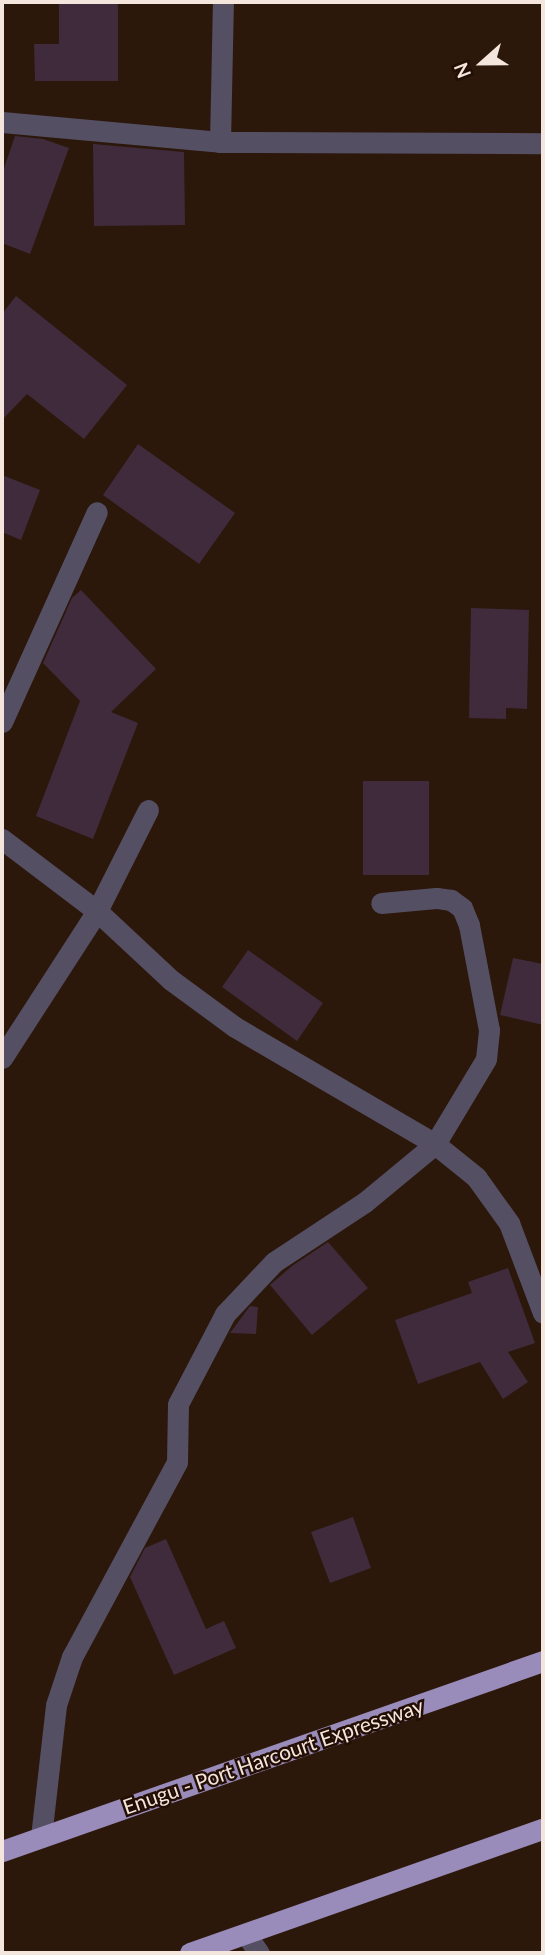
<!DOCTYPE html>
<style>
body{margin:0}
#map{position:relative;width:545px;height:1955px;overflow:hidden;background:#2c170b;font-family:Lato,sans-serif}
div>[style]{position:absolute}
.building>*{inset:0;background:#3f2b3c}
.minor>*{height:21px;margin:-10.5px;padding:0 10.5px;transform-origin:10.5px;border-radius:10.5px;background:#554f64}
.trunk>*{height:21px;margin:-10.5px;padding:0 10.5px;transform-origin:10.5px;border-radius:10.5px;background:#998bba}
span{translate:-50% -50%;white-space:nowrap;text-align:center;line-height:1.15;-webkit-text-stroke:5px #220e03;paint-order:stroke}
.street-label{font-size:21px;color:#f4e5dd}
.frame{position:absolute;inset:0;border:4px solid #f4e5dd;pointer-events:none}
.north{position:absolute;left:447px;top:28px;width:70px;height:70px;-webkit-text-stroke:5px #220e03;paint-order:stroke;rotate:249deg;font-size:19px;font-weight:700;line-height:28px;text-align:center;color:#f4e5dd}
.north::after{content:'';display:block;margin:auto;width:24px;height:32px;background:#f4e5dd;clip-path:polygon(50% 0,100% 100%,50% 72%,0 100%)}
</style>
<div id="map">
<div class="building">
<div style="clip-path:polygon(59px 2px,115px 2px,118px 5px,118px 81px,35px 81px,34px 44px,59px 44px)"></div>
<div style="clip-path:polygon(15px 136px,43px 139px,69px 148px,30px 254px,2px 243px,2px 174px)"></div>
<div style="clip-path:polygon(93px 144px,184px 152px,185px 225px,94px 226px)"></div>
<div style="clip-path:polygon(16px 296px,127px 385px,84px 439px,27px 394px,2px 420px,2px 314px)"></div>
<div style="clip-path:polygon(138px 444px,235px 513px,199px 564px,103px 495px)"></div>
<div style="clip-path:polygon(2px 475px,40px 490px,21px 540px,2px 532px)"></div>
<div style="clip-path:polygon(81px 590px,156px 669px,111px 712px,138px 723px,93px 839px,36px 816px,80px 701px,43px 663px,72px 598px)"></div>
<div style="clip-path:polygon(471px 608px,529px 610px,527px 709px,506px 708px,506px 719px,469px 718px)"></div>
<div style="clip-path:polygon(363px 781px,429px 781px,429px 875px,363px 875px)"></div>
<div style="clip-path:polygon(248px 950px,323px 1003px,297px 1041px,222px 987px)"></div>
<div style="clip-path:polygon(513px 958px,543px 964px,543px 1025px,500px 1015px)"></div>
<div style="clip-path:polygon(328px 1242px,368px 1288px,312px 1335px,270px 1285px,292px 1266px)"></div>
<div style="clip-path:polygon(508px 1268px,535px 1343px,508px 1352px,528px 1382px,503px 1399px,480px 1362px,418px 1384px,395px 1320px,472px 1293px,468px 1282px)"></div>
<div style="clip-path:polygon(250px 1306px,258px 1307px,256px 1334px,230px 1333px)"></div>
<div style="clip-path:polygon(353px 1517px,371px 1568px,330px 1583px,311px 1532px)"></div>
<div style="clip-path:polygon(166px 1539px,206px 1629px,224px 1621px,236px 1648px,174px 1675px,130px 1577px,145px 1548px)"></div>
</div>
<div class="minor">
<div style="left:2px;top:122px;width:219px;rotate:5.2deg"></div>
<div style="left:220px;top:142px;width:323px;rotate:0.2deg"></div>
<div style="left:220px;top:142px;width:140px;rotate:-88.8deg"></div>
<div style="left:2px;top:722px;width:230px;rotate:-65.7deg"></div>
<div style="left:2px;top:839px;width:119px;rotate:37.2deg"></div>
<div style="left:97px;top:911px;width:101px;rotate:43deg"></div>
<div style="left:171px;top:980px;width:79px;rotate:36.3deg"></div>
<div style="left:235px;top:1027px;width:232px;rotate:30.3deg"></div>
<div style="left:435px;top:1144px;width:53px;rotate:38.8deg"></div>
<div style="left:476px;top:1177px;width:57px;rotate:54.3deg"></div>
<div style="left:509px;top:1223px;width:96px;rotate:69.3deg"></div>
<div style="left:2px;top:1058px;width:175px;rotate:-57.1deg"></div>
<div style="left:97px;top:911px;width:113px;rotate:-63.2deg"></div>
<div style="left:41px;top:1837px;width:133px;rotate:-83.5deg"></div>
<div style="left:56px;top:1705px;width:51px;rotate:-71.6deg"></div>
<div style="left:72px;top:1657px;width:221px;rotate:-61.7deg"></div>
<div style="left:177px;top:1462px;width:58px;rotate:-89deg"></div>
<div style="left:178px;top:1404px;width:102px;rotate:-62.4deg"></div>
<div style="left:225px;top:1314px;width:71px;rotate:-46.7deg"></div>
<div style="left:274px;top:1262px;width:109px;rotate:-33.4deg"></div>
<div style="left:365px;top:1202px;width:91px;rotate:-39.6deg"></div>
<div style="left:435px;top:1144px;width:99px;rotate:-59deg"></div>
<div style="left:486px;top:1059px;width:29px;rotate:-84deg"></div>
<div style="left:489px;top:1030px;width:107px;rotate:-100.8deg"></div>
<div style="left:469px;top:925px;width:18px;rotate:-112deg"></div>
<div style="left:462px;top:908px;width:14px;rotate:-144deg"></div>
<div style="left:451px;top:900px;width:15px;rotate:-172deg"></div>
<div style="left:436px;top:898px;width:55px;rotate:174.8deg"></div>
<div style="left:246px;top:1934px;width:23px;rotate:56deg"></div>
</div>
<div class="trunk">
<div style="left:2px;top:1851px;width:573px;rotate:-19.35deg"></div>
<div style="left:190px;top:1953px;width:374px;rotate:-19.4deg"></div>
</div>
<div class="street-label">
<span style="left:273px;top:1756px;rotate:-19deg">Enugu - Port Harcourt Expressway</span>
</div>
<div class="frame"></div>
<div class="north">N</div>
</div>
